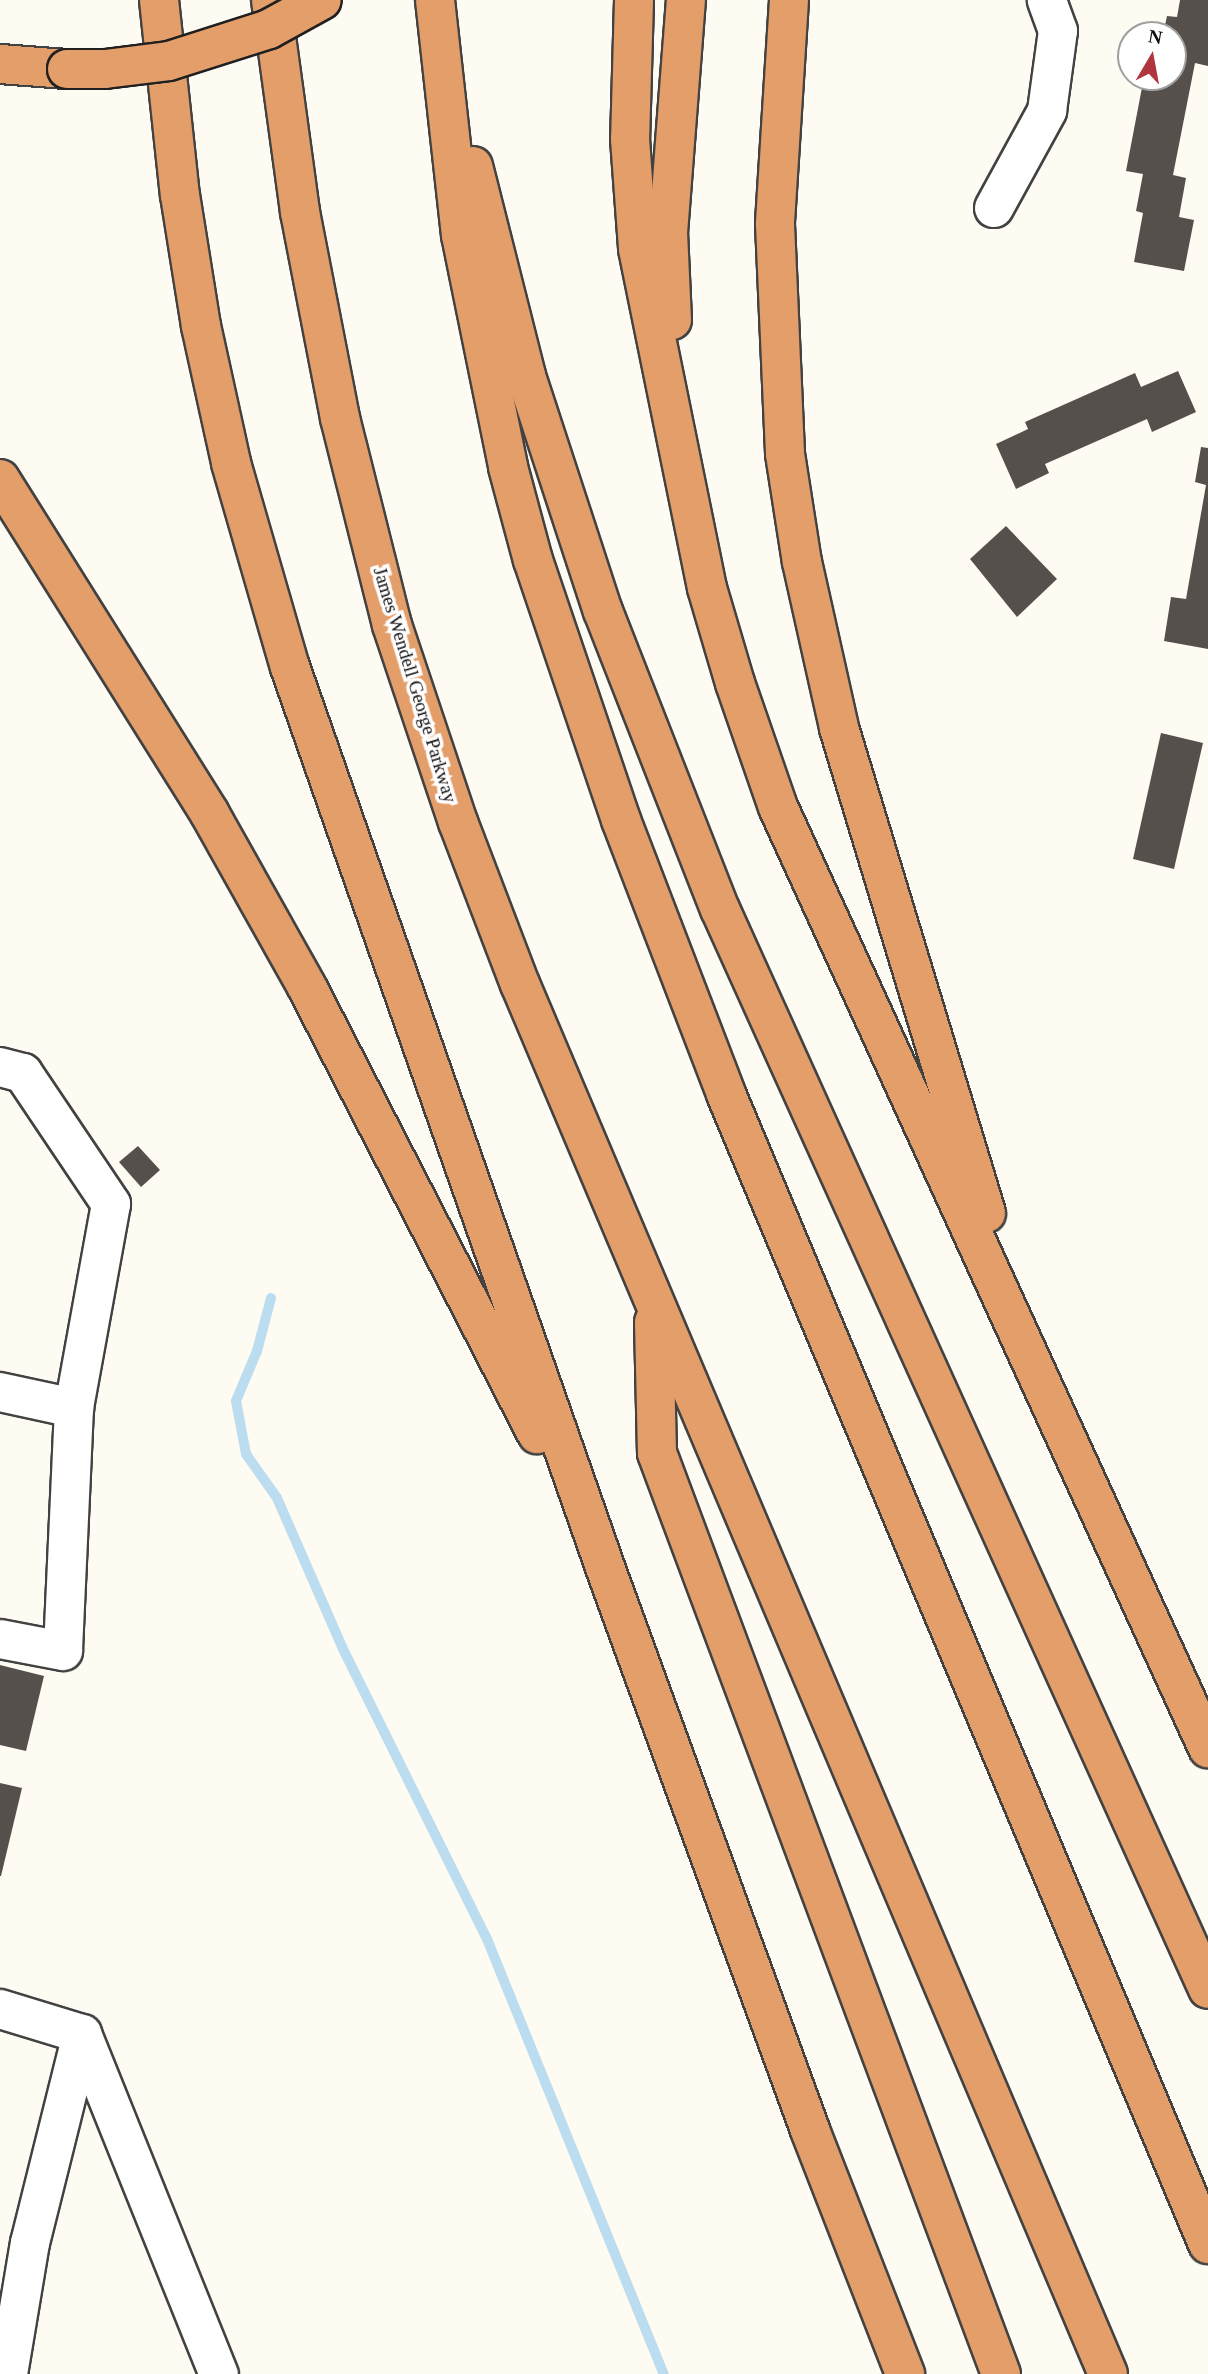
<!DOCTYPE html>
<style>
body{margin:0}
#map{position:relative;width:1208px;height:2374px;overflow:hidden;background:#fdfbf2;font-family:Georgia,serif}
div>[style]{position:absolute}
.stream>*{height:10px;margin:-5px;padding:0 5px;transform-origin:5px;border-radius:5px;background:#bcddef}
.building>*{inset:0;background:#56504c}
.roads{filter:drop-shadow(2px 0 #424242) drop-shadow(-2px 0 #424242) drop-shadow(0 2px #424242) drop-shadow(0 -2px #424242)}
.minor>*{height:38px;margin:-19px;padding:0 19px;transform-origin:19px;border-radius:19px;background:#fff}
.highway>*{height:38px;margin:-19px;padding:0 19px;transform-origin:19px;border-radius:19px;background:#e49e6a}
.bridges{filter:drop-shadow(2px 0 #202020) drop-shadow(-2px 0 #202020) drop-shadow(0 2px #202020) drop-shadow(0 -2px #202020)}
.highway-bridge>*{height:38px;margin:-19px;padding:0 19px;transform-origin:19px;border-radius:19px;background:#e49e6a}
span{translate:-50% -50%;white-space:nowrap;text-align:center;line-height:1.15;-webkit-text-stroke:7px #fff;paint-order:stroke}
.street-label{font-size:19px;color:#0f0f0f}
.north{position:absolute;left:1117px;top:21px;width:70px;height:70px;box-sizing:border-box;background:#fff;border:2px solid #9f9f9f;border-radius:50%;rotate:10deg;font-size:19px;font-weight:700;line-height:28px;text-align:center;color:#0f0f0f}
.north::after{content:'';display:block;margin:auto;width:24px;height:32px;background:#af363f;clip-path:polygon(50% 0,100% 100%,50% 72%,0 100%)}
</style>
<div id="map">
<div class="stream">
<div style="left:271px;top:1298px;width:55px;rotate:104.8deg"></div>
<div style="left:257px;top:1351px;width:54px;rotate:112.8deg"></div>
<div style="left:236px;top:1401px;width:54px;rotate:79.3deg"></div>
<div style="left:246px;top:1454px;width:54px;rotate:54.8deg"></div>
<div style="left:277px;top:1498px;width:163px;rotate:66.4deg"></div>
<div style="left:342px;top:1647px;width:326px;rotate:63.6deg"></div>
<div style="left:487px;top:1939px;width:470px;rotate:67.9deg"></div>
</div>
<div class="building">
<div style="clip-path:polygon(1180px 0,1208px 0,1208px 66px,1195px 63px,1173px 175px,1186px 178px,1179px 217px,1194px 220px,1184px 271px,1134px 262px,1143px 213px,1136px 211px,1143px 174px,1126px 171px,1144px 77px,1173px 77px,1173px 35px,1163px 35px,1167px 16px,1177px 17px)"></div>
<div style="clip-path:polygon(1178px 371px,1196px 412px,1152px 432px,1147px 419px,1045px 464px,1049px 473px,1016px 489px,996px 444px,1028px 429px,1025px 422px,1135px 373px,1141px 387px)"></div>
<div style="clip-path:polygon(1201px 447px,1208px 448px,1208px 649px,1164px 641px,1171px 597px,1186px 599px,1206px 485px,1195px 482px)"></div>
<div style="clip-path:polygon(1006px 526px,1057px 579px,1017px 617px,970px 559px)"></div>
<div style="clip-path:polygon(1161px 733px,1203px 743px,1174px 869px,1133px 859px)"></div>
<div style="clip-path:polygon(138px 1146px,160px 1170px,141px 1187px,119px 1162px)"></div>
<div style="clip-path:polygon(0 1665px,44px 1676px,26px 1751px,0 1745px)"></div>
<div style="clip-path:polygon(0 1783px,22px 1788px,1px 1876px,0 1876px)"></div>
</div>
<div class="roads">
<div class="minor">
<div style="left:994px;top:208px;width:111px;rotate:-61.3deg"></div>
<div style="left:1047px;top:111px;width:81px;rotate:-82.2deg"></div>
<div style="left:1058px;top:31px;width:33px;rotate:-110deg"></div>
<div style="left:0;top:1067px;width:24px;rotate:15deg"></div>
<div style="left:23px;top:1073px;width:158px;rotate:56.1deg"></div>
<div style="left:111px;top:1204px;width:207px;rotate:100.3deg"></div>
<div style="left:74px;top:1408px;width:243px;rotate:92.6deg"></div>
<div style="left:63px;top:1651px;width:64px;rotate:-169.2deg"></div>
<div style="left:0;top:1392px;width:76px;rotate:12.2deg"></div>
<div style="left:0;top:2009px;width:86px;rotate:17deg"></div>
<div style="left:82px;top:2034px;width:367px;rotate:68.1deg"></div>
<div style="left:8px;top:2374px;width:133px;rotate:-80.5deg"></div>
<div style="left:30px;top:2243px;width:215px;rotate:-76deg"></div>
</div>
<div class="highway">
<div style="left:159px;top:0;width:196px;rotate:83.9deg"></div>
<div style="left:180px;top:195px;width:133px;rotate:80.9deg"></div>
<div style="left:201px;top:326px;width:140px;rotate:77.6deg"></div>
<div style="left:231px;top:463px;width:212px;rotate:73.9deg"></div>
<div style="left:290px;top:667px;width:957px;rotate:70.71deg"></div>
<div style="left:606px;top:1570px;width:596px;rotate:69.98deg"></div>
<div style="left:810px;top:2130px;width:262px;rotate:68.7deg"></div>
<div style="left:271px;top:0;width:214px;rotate:82.2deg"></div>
<div style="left:300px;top:212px;width:210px;rotate:79deg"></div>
<div style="left:340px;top:418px;width:213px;rotate:75.9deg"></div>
<div style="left:392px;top:625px;width:208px;rotate:71.5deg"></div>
<div style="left:458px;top:822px;width:173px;rotate:69.1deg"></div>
<div style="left:520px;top:984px;width:1509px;rotate:67.07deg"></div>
<div style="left:435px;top:0;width:236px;rotate:83.7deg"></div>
<div style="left:461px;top:235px;width:237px;rotate:78.5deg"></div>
<div style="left:508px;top:467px;width:96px;rotate:75deg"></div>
<div style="left:533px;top:560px;width:274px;rotate:71.3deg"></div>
<div style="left:621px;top:820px;width:293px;rotate:69deg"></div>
<div style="left:726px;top:1094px;width:1247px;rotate:67.26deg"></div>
<div style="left:634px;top:0;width:139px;rotate:91.6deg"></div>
<div style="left:630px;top:139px;width:110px;rotate:85.8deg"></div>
<div style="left:638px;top:249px;width:346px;rotate:78.5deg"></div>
<div style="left:707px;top:588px;width:99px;rotate:73.6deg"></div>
<div style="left:735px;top:683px;width:131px;rotate:70.9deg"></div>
<div style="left:778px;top:807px;width:1035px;rotate:65.44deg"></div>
<div style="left:789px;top:0;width:224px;rotate:93.6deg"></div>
<div style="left:775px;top:224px;width:230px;rotate:87.5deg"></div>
<div style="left:785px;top:454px;width:109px;rotate:81.1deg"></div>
<div style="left:802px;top:562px;width:170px;rotate:77.4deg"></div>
<div style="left:839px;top:728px;width:507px;rotate:73.14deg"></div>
<div style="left:0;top:64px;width:67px;rotate:4.3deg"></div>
<div style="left:473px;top:166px;width:217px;rotate:75.8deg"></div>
<div style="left:526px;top:376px;width:247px;rotate:71.9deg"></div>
<div style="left:603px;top:611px;width:320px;rotate:68.6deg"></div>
<div style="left:720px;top:909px;width:1185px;rotate:65.68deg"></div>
<div style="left:672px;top:320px;width:87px;rotate:-92.6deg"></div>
<div style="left:668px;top:233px;width:234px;rotate:-85.6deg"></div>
<div style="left:0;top:479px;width:395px;rotate:57.9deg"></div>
<div style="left:210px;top:814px;width:198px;rotate:60.7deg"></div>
<div style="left:307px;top:987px;width:503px;rotate:62.77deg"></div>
<div style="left:654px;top:1322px;width:131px;rotate:88.7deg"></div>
<div style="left:657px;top:1453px;width:983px;rotate:69.52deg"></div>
</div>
</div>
<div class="bridges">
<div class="highway-bridge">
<div style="left:67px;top:69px;width:38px"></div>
<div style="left:105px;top:69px;width:64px;rotate:-7.1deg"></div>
<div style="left:169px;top:61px;width:105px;rotate:-17.7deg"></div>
<div style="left:269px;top:29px;width:60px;rotate:-28.7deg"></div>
</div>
</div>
<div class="street-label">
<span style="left:415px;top:685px;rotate:73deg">James Wendell George Parkway</span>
</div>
<div class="north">N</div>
</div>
